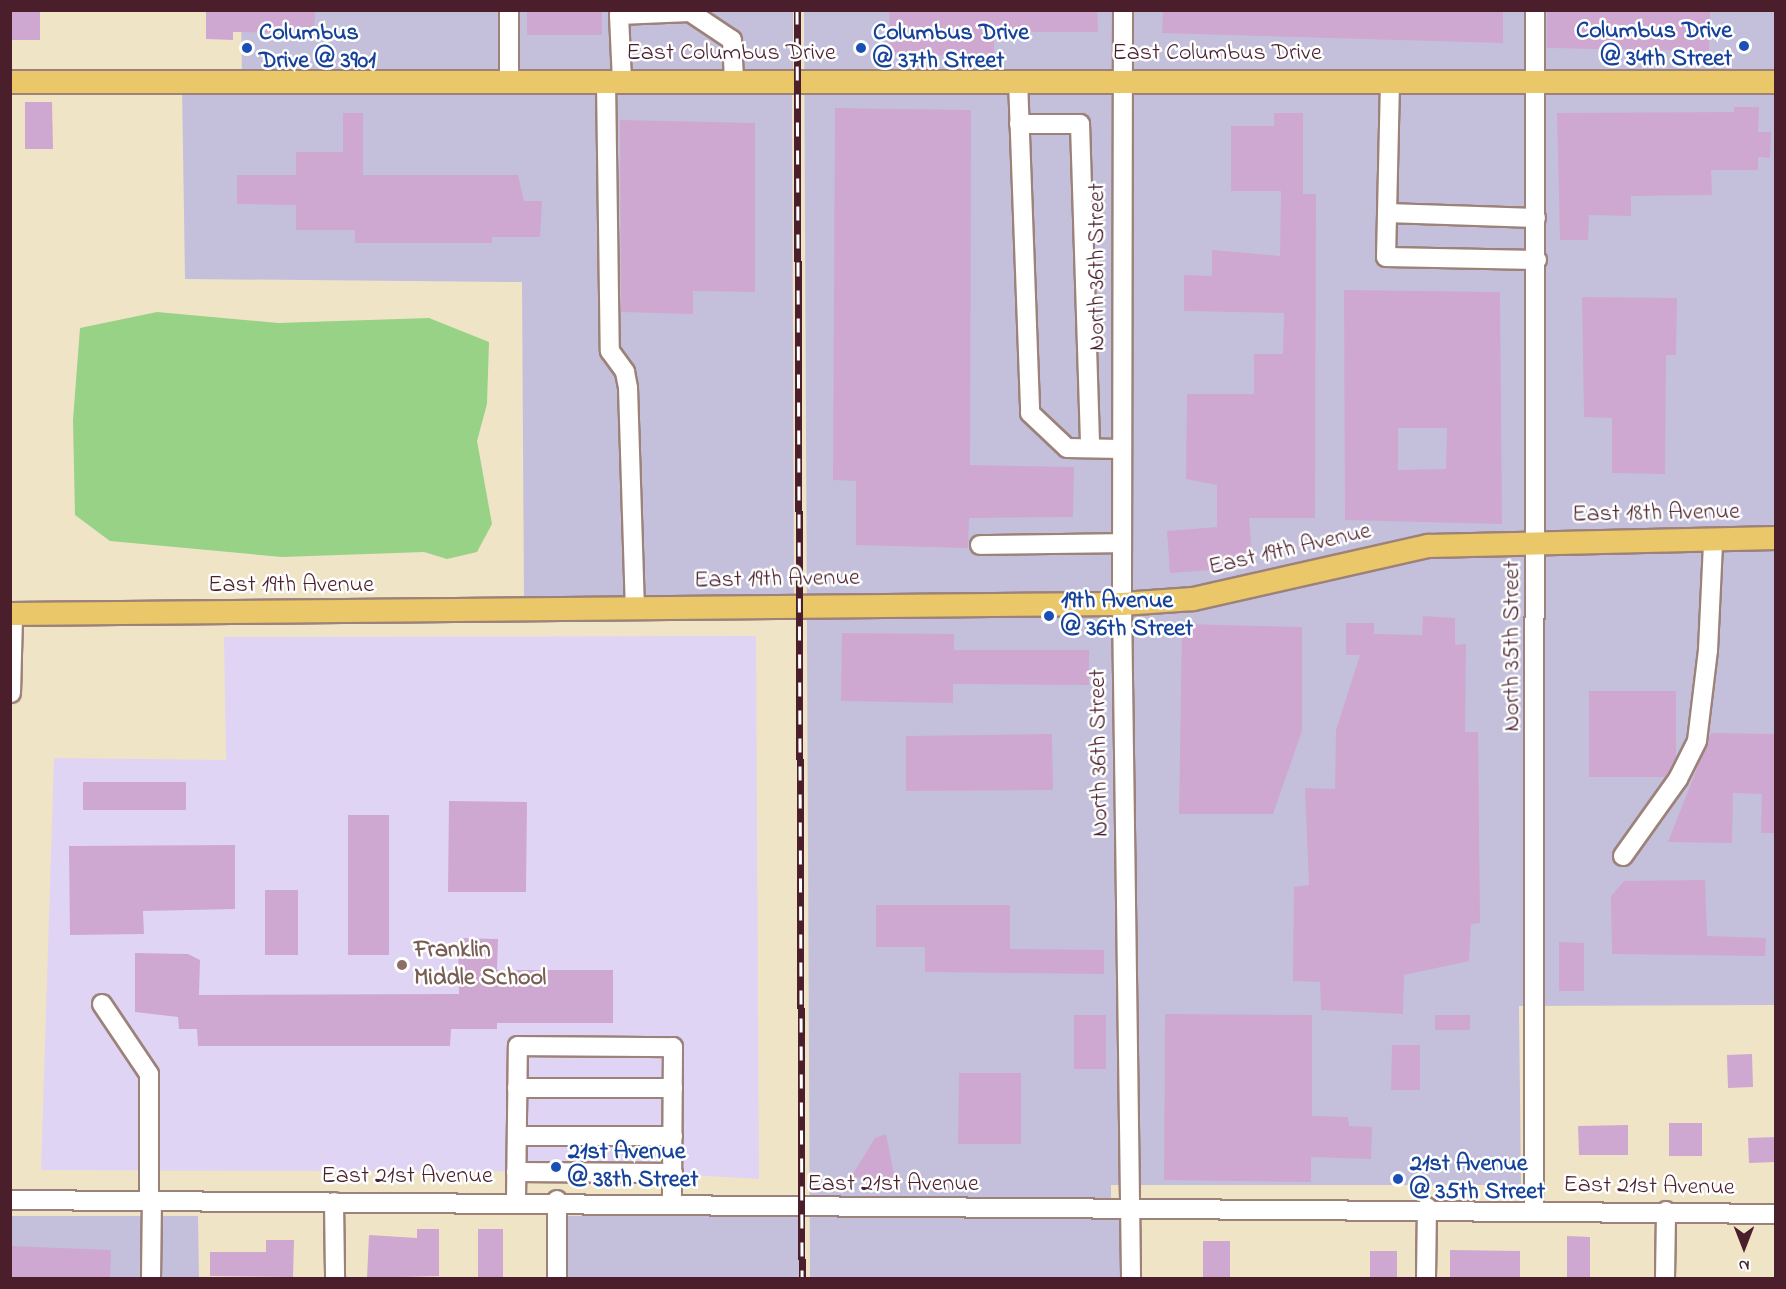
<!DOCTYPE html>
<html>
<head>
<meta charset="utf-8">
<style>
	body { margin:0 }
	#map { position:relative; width:1786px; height:1289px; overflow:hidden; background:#f0e4c7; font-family:"Indie Flower",sans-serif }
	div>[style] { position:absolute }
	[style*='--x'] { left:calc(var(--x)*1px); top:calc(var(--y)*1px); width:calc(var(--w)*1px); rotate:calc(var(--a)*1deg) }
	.built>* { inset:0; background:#e0d4f4 }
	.industrial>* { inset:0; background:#c4c0db }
	.green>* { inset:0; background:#97d286 }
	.building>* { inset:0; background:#cea8d0 }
	.roads { filter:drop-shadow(2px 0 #9d8279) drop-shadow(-2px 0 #9d8279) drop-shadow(0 2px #9d8279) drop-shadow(0 -2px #9d8279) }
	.minor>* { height:18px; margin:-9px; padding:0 9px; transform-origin:9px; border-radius:9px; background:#fff }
	.major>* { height:22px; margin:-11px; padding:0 11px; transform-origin:11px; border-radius:11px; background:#eac769 }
	.rail>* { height:7px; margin-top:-3.5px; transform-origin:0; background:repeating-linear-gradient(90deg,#fff 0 14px,#4a1f2b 0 28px); box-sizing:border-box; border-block:2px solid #4a1f2b }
	.dots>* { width:16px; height:16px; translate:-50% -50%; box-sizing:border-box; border:3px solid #fff; border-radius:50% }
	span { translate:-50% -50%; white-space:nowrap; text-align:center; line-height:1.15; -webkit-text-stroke:5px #fff; paint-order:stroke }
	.transit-label { font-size:24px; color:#164399; font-weight:700 }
	.right { translate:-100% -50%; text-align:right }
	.left { translate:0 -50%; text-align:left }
	.street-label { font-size:24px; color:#4a1f2b }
	.education-label { font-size:24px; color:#785e54; font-weight:700 }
	.frame { position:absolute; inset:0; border:12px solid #4a1f2b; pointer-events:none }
	.north { position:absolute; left:1714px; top:1217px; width:60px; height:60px; -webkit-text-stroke:4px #fff; paint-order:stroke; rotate:180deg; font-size:16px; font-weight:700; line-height:24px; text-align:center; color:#4a1f2b }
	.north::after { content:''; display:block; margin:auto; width:21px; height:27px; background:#4a1f2b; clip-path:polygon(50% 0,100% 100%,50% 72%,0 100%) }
</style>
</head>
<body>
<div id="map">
	<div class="built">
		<i style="clip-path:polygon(756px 636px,759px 1179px,636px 1172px,41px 1170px,54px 758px,226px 760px,224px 637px)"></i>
	</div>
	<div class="industrial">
		<i style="clip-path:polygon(241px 11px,793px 11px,793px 78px,242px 80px)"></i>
		<i style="clip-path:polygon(804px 11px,1775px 11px,1775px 1005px,1519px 1006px,1521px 1185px,1111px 1185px,1111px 1216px,1124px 1217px,1126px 1278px,810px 1278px)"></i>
		<i style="clip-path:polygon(792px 86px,794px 606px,524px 608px,522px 282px,185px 279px,182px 87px)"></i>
		<i style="clip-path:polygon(799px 1214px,799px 1278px,560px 1278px,560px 1216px)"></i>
		<i style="clip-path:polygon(10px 1216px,198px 1216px,199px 1278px,11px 1278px)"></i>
	</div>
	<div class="green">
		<i style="clip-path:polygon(157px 312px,278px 323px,429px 318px,489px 342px,487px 404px,477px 441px,492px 524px,477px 552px,447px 559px,424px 552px,282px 557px,110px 541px,75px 515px,73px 420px,80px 328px)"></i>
	</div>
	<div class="building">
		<i style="clip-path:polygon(10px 10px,40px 10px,40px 40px,10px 40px)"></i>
		<i style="clip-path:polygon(206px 10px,315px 10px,314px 33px,233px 32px,233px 40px,206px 39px)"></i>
		<i style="clip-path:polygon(527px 10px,602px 10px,602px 35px,527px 35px)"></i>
		<i style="clip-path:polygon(889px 10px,1097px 10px,1098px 32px,994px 32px,994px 56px,891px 55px)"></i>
		<i style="clip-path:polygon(1163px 10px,1503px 10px,1503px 43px,1162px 33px)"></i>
		<i style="clip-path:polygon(1547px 10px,1710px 10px,1709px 51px,1547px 48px)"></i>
		<i style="clip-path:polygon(25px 102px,52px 102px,53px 149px,25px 149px)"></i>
		<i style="clip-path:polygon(1734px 107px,1759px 107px,1758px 132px,1771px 132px,1770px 158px,1758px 157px,1758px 170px,1711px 170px,1712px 195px,1631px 196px,1631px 216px,1589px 215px,1588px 240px,1560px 240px,1557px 113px,1734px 112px)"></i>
		<i style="clip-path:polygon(835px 108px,971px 110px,970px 465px,1074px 467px,1073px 517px,969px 518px,968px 548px,856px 545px,856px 481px,833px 480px)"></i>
		<i style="clip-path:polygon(343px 113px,363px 113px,363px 175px,518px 175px,524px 201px,542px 201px,540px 237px,492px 237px,492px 243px,355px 243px,355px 230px,296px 230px,296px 205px,237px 204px,237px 175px,296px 175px,296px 152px,343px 152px)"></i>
		<i style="clip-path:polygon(1274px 113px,1303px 113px,1303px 194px,1316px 194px,1315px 518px,1249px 518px,1253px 567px,1170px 573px,1167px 531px,1217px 527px,1217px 485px,1186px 479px,1187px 394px,1254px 394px,1254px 354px,1283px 354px,1284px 313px,1184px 311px,1184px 275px,1212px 276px,1212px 250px,1280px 256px,1281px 191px,1231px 191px,1231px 126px,1274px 126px)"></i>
		<i style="clip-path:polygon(620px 120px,755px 123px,755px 292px,693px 291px,693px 314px,621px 312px)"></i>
		<i style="clip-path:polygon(evenodd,1344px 290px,1500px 292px,1502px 524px,1345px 520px,1344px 290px,1398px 428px,1447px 428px,1446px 469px,1398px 470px,1398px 428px)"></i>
		<i style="clip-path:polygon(1582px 297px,1677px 298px,1676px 355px,1666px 355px,1665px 474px,1612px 473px,1612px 418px,1584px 417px)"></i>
		<i style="clip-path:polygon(1423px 616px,1455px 618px,1455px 645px,1466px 644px,1465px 732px,1478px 732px,1480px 923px,1471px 924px,1469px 961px,1404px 975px,1403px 1014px,1321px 1010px,1320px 982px,1293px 981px,1294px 887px,1309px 885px,1305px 788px,1335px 789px,1336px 730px,1360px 655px,1346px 655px,1346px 623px,1374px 623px,1374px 634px,1422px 635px)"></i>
		<i style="clip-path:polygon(1182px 624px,1302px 627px,1302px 731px,1273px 814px,1179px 814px)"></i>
		<i style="clip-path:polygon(842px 633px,954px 634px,954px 650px,1089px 650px,1089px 685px,953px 684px,953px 703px,841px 701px)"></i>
		<i style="clip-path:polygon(1589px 691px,1676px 691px,1676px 758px,1666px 777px,1589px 777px)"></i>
		<i style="clip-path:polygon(1711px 733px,1776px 734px,1776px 833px,1761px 833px,1762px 794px,1733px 793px,1732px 843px,1668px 842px)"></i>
		<i style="clip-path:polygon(1052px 734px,1053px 790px,906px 791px,906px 736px)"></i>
		<i style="clip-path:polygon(83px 782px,186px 782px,186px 810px,83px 810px)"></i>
		<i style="clip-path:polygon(449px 801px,527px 802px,526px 892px,448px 892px)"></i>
		<i style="clip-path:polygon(348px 815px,389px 815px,389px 955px,348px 955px)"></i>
		<i style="clip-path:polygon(235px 845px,235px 909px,143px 911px,144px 934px,70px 935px,69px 846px)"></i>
		<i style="clip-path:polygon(1705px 880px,1707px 936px,1766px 938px,1765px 956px,1612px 954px,1611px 896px,1624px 881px)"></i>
		<i style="clip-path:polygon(265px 890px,298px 890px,298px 955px,265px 955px)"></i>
		<i style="clip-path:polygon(876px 905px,1010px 905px,1010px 949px,1104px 950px,1104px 974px,925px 972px,925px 947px,876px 947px)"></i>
		<i style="clip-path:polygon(458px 938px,498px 939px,497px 970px,613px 970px,613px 1023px,497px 1023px,497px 1029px,451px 1029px,450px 1046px,198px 1046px,197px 1029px,179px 1029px,178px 1017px,135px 1012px,135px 953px,188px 954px,200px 960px,199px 995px,459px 994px)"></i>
		<i style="clip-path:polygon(1559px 942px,1584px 943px,1584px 991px,1559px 991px)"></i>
		<i style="clip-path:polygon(1165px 1014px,1312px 1015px,1312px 1116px,1348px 1117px,1349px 1126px,1372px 1127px,1371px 1159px,1311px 1157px,1311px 1182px,1164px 1180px)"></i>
		<i style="clip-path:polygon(1074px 1015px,1106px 1015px,1106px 1069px,1074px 1069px)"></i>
		<i style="clip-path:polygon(1435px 1015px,1470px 1015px,1470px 1030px,1435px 1030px)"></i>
		<i style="clip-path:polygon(1392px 1045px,1420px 1045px,1420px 1090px,1391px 1090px)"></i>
		<i style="clip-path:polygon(1752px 1054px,1753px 1087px,1728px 1088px,1727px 1055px)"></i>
		<i style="clip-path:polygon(959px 1073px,1021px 1073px,1021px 1144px,958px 1144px)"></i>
		<i style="clip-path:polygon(1669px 1123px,1702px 1123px,1702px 1156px,1669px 1156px)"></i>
		<i style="clip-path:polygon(1628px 1125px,1628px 1155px,1579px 1155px,1578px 1126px)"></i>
		<i style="clip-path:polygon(886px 1134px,895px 1179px,851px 1177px,875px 1138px)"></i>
		<i style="clip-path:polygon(1776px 1137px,1776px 1162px,1749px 1163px,1748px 1138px)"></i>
		<i style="clip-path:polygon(417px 1229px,439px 1229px,439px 1276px,367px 1278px,369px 1235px,417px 1238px)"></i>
		<i style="clip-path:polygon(478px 1229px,503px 1229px,503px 1278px,478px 1278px)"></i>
		<i style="clip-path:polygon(1567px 1236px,1590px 1237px,1590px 1278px,1567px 1278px)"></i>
		<i style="clip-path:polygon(266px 1240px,294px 1240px,293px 1277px,210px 1276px,210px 1252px,266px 1252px)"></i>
		<i style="clip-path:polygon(1203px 1241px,1230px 1241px,1230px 1278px,1203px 1278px)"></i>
		<i style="clip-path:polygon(10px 1246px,111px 1250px,110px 1278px,10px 1278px)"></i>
		<i style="clip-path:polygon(1450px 1250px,1520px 1251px,1520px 1278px,1450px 1278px)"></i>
		<i style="clip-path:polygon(1370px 1251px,1397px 1251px,1397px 1278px,1370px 1278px)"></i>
	</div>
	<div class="roads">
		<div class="minor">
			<i style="--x:509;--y:10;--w:71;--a:90"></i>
			<i style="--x:1123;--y:10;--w:594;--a:90.1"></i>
			<i style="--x:1122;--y:604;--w:674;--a:89.23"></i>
			<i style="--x:1018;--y:80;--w:333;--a:87.9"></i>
			<i style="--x:1030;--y:413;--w:51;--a:43.4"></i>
			<i style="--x:1067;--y:448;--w:55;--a:1"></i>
			<i style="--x:606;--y:81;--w:270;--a:89.2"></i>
			<i style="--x:610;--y:351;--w:26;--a:54"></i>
			<i style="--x:625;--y:372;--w:16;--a:79"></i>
			<i style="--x:628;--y:388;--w:222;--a:88.2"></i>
			<i style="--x:622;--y:81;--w:66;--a:-92.6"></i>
			<i style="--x:619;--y:15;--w:71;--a:-2.4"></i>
			<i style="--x:690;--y:12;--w:50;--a:33.7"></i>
			<i style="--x:732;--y:40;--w:40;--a:87.1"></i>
			<i style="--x:1390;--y:82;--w:175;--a:91.3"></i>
			<i style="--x:1386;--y:257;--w:151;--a:1.1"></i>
			<i style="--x:1019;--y:124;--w:61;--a:0"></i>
			<i style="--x:1080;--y:124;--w:324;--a:88.2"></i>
			<i style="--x:1387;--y:213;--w:149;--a:1.9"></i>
			<i style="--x:980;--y:545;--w:142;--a:-0.8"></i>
			<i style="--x:11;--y:693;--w:79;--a:-88.5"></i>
			<i style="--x:1623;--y:856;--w:95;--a:-54.5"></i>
			<i style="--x:1678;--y:779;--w:42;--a:-63.4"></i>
			<i style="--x:1697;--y:741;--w:92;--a:-83.1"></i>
			<i style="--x:1708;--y:650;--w:108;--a:-87.3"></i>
			<i style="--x:102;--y:1004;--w:84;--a:56.1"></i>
			<i style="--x:149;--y:1074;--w:125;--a:90"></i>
			<i style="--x:517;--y:1088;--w:156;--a:0"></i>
			<i style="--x:517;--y:1136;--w:156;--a:0"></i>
			<i style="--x:516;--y:1172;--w:157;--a:0.4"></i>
			<i style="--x:10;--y:1200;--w:1766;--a:0.45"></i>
			<i style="--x:516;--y:1200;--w:154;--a:-89.3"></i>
			<i style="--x:518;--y:1046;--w:155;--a:0.4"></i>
			<i style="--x:673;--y:1047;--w:157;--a:90.4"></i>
			<i style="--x:557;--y:1200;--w:78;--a:90"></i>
			<i style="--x:334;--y:1202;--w:76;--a:89.2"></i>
			<i style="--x:1534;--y:1209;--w:1199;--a:-89.95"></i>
			<i style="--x:151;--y:1278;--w:79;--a:-89.3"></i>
			<i style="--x:1426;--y:1278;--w:71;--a:-89.2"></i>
			<i style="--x:1665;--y:1278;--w:67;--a:-89.1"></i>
		</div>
		<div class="major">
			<i style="--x:10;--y:82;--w:1766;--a:0"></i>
			<i style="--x:10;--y:614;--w:1112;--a:-0.52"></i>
			<i style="--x:1122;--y:604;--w:71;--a:-4"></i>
			<i style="--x:1193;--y:599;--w:241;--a:-12.7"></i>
			<i style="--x:1428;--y:546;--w:348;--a:-1.3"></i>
		</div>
	</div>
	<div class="rail">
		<i style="--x:797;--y:10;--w:1268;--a:89.77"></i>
	</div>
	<div class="dots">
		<i style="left:1744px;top:46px;background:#1a4fb4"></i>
		<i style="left:247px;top:48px;background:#1a4fb4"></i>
		<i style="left:861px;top:48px;background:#1a4fb4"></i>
		<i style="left:1049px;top:616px;background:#1a4fb4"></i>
		<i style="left:402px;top:965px;background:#8d6e63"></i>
		<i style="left:556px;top:1167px;background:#1a4fb4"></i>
		<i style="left:1398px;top:1179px;background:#1a4fb4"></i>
	</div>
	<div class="transit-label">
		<span class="right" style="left:1732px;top:46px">Columbus Drive<br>@ 34th Street</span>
		<span class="left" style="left:259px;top:48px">Columbus<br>Drive @ 3901</span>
		<span class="left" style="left:873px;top:48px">Columbus Drive<br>@ 37th Street</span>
		<span class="left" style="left:1061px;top:616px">19th Avenue<br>@ 36th Street</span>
		<span class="left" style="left:568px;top:1167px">21st Avenue<br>@ 38th Street</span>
		<span class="left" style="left:1410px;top:1179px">21st Avenue<br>@ 35th Street</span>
	</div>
	<div class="street-label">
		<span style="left:731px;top:54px">East Columbus Drive</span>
		<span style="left:1217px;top:54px">East Columbus Drive</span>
		<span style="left:1098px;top:267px;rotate:-90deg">North 36th Street</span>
		<span style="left:1656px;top:514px;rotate:-1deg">East 18th Avenue</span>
		<span style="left:1290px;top:550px;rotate:-13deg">East 19th Avenue</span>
		<span style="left:777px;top:580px;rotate:-1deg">East 19th Avenue</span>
		<span style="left:291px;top:586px">East 19th Avenue</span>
		<span style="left:1513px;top:646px;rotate:-90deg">North 35th Street</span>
		<span style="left:1100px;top:753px;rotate:-91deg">North 36th Street</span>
		<span style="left:407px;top:1177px">East 21st Avenue</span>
		<span style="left:893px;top:1185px">East 21st Avenue</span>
		<span style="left:1649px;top:1187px;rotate:1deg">East 21st Avenue</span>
	</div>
	<div class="education-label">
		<span class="left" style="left:414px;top:965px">Franklin<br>Middle School</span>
	</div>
	<div class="frame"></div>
	<div class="north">N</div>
</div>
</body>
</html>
